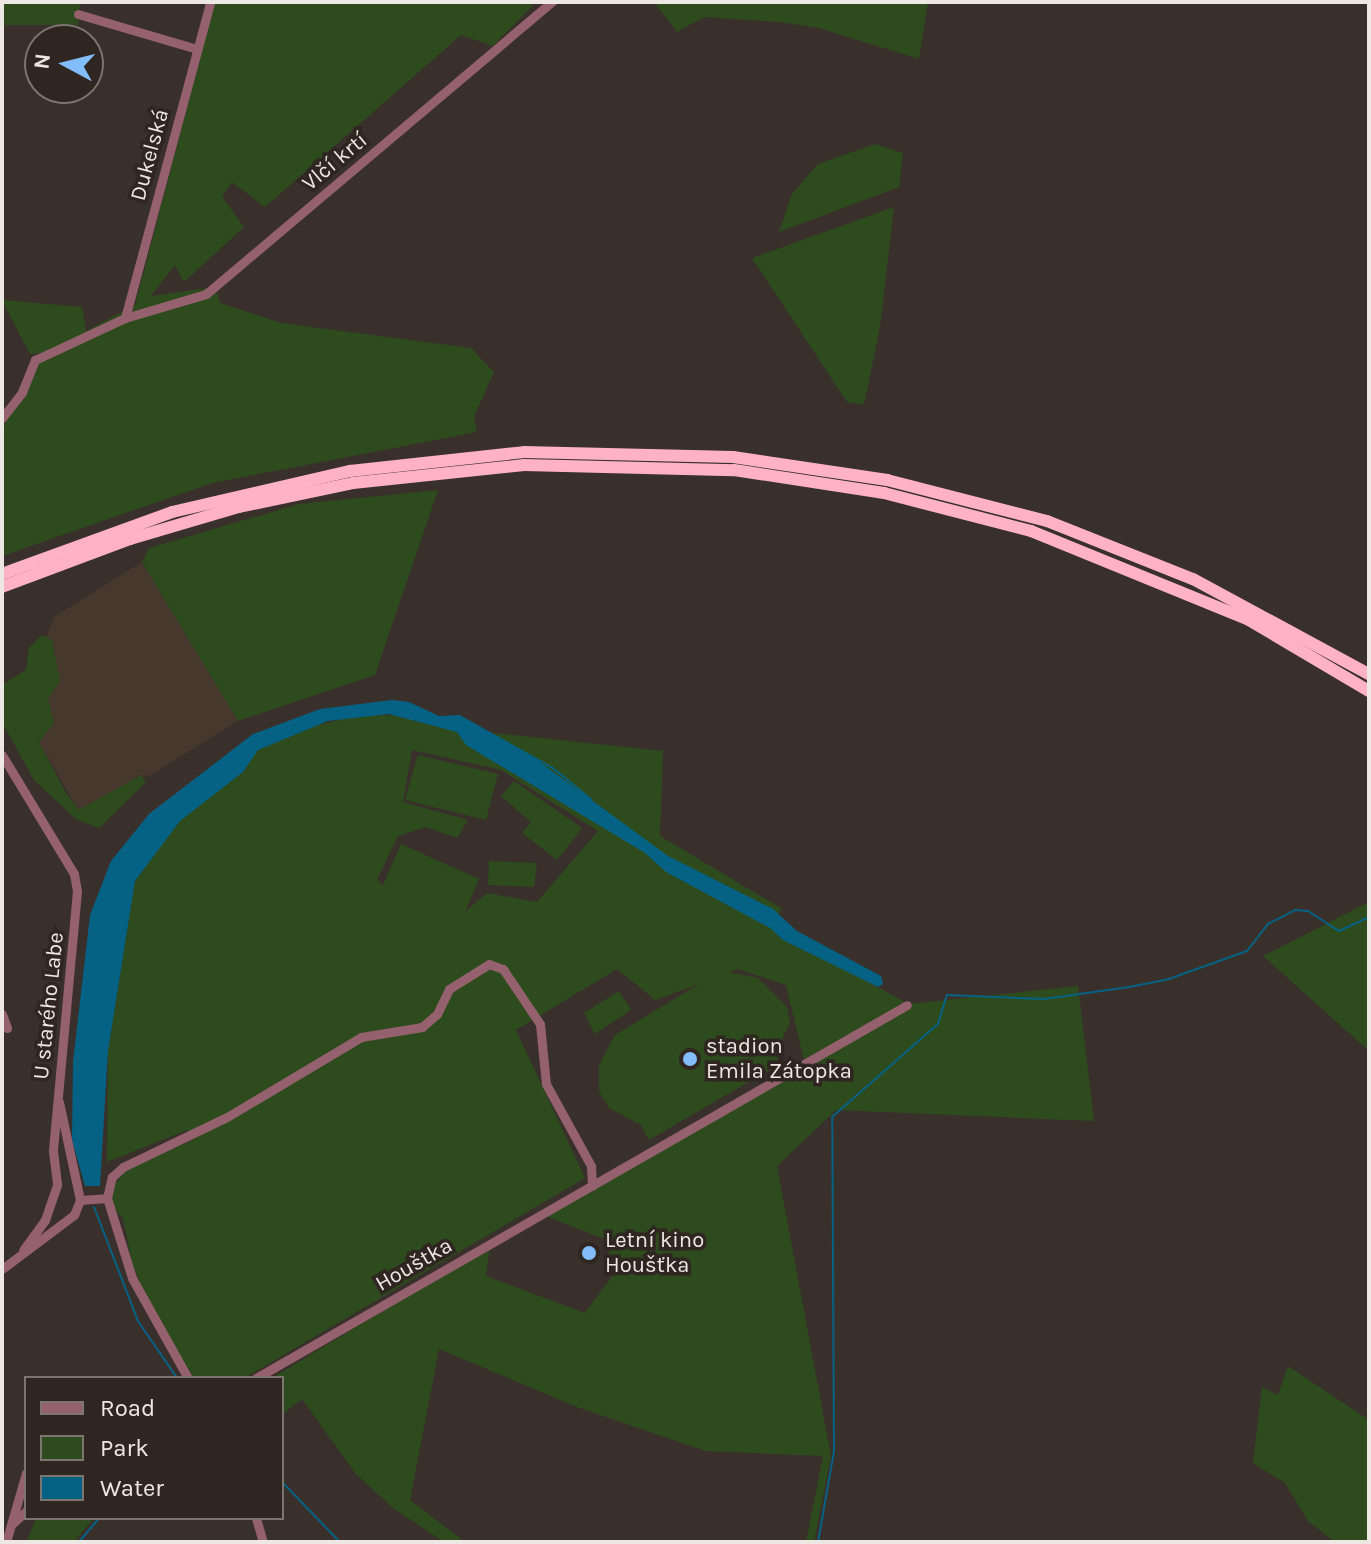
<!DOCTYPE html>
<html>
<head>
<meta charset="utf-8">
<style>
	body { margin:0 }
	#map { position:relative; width:1371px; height:1544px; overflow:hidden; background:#39302b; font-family:Karla,sans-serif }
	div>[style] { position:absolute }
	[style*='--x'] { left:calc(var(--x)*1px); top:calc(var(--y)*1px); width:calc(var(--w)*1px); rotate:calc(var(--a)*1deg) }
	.built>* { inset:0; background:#47382e }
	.green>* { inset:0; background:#2d4b1d }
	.water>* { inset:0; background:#066284 }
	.stream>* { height:2px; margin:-1px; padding:0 1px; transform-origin:1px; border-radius:1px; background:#066284 }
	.minor>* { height:9px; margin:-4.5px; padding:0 4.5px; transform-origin:4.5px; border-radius:4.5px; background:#95616e }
	.highway>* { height:12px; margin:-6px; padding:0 6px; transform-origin:6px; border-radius:6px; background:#ffb2c3 }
	.dots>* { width:22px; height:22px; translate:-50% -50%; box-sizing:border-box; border:4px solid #2f2621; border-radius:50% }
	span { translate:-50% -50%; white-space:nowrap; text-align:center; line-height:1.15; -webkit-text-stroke:7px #2f2621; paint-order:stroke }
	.street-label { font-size:22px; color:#eee8e4 }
	.poi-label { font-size:22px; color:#eee8e4 }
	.left { translate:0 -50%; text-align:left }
	.frame { position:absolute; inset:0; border:4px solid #eee8e4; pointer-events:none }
	.legend { position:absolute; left:24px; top:1376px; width:260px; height:144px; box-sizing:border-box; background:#2f2621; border:2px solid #7b746f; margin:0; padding:10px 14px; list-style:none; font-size:24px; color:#eee8e4 }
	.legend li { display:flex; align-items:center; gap:16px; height:40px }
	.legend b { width:40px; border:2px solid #7b746f }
	.north { position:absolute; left:24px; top:24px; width:80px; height:80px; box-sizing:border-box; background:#2f2621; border:2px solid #7b746f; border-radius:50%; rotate:277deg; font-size:22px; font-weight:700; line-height:32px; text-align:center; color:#eee8e4 }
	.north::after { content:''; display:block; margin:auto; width:28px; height:36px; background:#83bcfa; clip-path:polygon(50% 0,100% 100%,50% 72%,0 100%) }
</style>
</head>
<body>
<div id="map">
	<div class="built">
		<i style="clip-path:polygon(142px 562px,238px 721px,149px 776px,141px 775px,79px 811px,39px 742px,54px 723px,48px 699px,60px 681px,47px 635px,54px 617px)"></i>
	</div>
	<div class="green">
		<i style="clip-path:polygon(4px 2px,80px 2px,78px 25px,4px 25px)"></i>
		<i style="clip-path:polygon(215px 2px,536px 2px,493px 46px,461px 35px,265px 207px,232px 182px,222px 197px,244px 227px,184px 282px,175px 265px,151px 296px,215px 287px,220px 303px,281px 323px,471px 348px,494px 372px,474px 417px,477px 432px,212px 483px,2px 556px,2px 429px,37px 362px,52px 352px,30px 354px,2px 300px,82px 307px,86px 331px,135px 305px)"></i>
		<i style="clip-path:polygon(654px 2px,928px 2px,919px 59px,819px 28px,780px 22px,704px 17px,677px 32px)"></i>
		<i style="clip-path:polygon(875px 144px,903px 153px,899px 187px,779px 232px,792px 194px,818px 164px)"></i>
		<i style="clip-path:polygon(894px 207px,880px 327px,864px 405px,847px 402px,752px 258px)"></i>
		<i style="clip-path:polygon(438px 490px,375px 675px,238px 721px,142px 562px,149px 548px,299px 504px)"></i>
		<i style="clip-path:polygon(42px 635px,52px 640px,60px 681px,48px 699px,54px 723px,39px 742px,66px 793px,79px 810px,141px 775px,146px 782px,99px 828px,76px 819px,34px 780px,2px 722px,2px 685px,26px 670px,29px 648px)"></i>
		<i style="clip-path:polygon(evenodd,394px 715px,438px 727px,663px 751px,660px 836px,781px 908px,774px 932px,909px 1004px,1078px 986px,1094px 1121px,836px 1110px,777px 1166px,831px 1456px,814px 1542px,806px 1542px,823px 1456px,706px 1451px,577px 1407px,439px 1349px,410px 1500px,465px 1542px,444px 1542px,393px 1508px,355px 1473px,302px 1399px,283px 1414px,282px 1378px,272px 1378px,490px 1246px,486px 1276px,585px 1313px,616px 1271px,605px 1239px,545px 1216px,804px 1060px,786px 985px,737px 969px,729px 972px,758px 978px,787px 1007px,790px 1023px,775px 1053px,781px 1063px,649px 1140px,641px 1125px,609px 1108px,599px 1091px,599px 1065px,615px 1035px,699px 984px,655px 1000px,617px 969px,516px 1030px,585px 1178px,244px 1378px,194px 1378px,148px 1304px,132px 1262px,123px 1218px,102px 1199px,130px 1166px,191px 1141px,187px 1130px,107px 1162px,108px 1051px,135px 881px,180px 820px,243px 772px,257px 751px,299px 730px,355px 716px,394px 715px,412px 750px,501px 770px,598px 831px,537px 902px,487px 893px,465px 912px,479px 879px,401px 844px,383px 885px,377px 880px,398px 836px,426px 827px,457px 838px,468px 820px,403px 802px,412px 750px)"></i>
		<i style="clip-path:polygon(418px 755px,498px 774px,486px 820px,405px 800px)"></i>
		<i style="clip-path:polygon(514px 781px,582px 828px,557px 860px,522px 833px,531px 822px,501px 796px)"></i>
		<i style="clip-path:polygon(489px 861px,537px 863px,534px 887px,488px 885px)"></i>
		<i style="clip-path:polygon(1369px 902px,1369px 1051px,1263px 956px)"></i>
		<i style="clip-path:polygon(619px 991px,631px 1010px,595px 1034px,584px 1013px)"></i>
		<i style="clip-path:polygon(1288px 1366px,1369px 1420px,1369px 1542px,1335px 1542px,1308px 1521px,1285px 1483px,1253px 1463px,1262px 1387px,1278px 1395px)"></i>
		<i style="clip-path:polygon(36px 1518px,94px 1518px,74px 1542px,27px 1542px)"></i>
	</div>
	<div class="water">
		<i style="clip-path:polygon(392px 700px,409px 702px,439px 716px,460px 715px,537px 760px,668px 856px,773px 909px,797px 931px,881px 976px,883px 984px,878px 987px,783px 940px,770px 928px,666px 872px,645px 853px,466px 745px,457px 732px,389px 714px,328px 721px,258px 750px,243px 772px,180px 821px,135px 881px,108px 1051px,100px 1186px,85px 1186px,72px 1140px,73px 1062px,90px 915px,111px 861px,149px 814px,253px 734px,320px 709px)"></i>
	</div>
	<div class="stream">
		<i style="--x:463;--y:718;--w:103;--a:29.1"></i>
		<i style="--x:553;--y:768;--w:50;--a:39.4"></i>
		<i style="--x:94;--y:1207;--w:122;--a:68.9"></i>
		<i style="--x:138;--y:1321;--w:69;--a:55.6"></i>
		<i style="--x:282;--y:1482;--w:83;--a:46"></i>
		<i style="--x:79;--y:1542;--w:31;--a:-50"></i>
		<i style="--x:818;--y:1542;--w:92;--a:-80"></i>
		<i style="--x:834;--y:1451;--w:334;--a:-90.3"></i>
		<i style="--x:832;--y:1117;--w:141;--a:-41.3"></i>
		<i style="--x:938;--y:1024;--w:30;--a:-73"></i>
		<i style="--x:947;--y:995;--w:97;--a:2.4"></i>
		<i style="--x:1044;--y:999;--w:86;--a:-8"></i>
		<i style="--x:1129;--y:987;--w:38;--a:-11"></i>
		<i style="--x:1166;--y:980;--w:86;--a:-19.7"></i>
		<i style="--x:1247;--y:951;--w:34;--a:-52"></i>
		<i style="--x:1268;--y:924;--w:30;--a:-27"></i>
		<i style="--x:1295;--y:910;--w:13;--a:4"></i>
		<i style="--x:1308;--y:911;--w:37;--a:33"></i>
		<i style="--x:1339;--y:931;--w:33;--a:-25"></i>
	</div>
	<div class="minor">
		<i style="--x:78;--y:14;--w:124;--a:16.4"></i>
		<i style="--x:125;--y:318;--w:327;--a:-74.9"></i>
		<i style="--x:2;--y:418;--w:33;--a:-52"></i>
		<i style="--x:22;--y:392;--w:35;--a:-68"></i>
		<i style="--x:35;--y:360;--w:99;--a:-25"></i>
		<i style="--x:125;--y:318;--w:84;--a:-16.5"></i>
		<i style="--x:206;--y:294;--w:453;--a:-40.2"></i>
		<i style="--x:2;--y:755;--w:139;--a:58.8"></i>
		<i style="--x:74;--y:874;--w:17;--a:80"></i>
		<i style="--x:77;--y:891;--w:261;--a:95.3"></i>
		<i style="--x:53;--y:1151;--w:34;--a:83"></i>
		<i style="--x:57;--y:1185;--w:37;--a:109"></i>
		<i style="--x:45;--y:1220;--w:37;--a:126"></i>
		<i style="--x:2;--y:1014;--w:15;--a:70"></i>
		<i style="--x:59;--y:1102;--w:100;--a:77.9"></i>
		<i style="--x:107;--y:1198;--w:22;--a:-77"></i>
		<i style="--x:112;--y:1177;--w:15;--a:-42"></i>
		<i style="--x:123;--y:1167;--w:115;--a:-25.7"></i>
		<i style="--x:227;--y:1117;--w:156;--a:-30.8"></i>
		<i style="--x:361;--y:1037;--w:62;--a:-9.3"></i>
		<i style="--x:422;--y:1027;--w:20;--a:-41"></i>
		<i style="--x:437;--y:1014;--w:28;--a:-64"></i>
		<i style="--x:449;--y:989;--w:47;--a:-32"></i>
		<i style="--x:489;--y:964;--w:15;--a:20"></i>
		<i style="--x:503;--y:969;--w:66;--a:56.1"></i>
		<i style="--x:540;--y:1024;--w:60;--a:84.3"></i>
		<i style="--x:546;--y:1084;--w:94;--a:61.2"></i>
		<i style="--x:591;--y:1166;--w:20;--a:87"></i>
		<i style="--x:107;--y:1198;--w:84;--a:72.6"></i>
		<i style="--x:132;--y:1278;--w:115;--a:60.8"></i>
		<i style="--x:80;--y:1200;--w:27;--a:-4"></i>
		<i style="--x:2;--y:1269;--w:90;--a:-36.9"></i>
		<i style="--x:74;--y:1215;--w:16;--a:-68"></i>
		<i style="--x:256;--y:1378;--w:750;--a:-29.81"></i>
		<i style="--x:256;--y:1518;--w:25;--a:74"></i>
		<i style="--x:11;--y:1525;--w:21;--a:-43"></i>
		<i style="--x:6;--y:1542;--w:72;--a:-73.8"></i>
	</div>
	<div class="highway">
		<i style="--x:2;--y:574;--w:181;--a:-20"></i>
		<i style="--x:172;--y:512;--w:183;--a:-13"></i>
		<i style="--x:350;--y:471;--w:175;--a:-6.2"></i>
		<i style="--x:524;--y:452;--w:209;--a:1.4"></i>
		<i style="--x:733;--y:457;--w:156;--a:8.5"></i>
		<i style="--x:887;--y:480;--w:165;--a:14.4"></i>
		<i style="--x:1047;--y:521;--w:157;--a:21.7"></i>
		<i style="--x:1193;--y:579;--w:200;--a:28.4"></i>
		<i style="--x:2;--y:587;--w:137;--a:-20.6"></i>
		<i style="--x:130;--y:539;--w:114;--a:-16.4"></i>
		<i style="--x:239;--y:507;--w:116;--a:-11.9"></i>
		<i style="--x:353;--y:483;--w:172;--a:-6"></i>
		<i style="--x:524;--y:465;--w:210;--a:1.4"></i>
		<i style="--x:734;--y:470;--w:152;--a:8.7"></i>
		<i style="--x:884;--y:493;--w:152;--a:14.5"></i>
		<i style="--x:1031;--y:531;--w:235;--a:22.2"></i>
		<i style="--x:1249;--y:620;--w:139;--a:30.6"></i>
	</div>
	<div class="dots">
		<i style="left:690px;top:1059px;background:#83bcfa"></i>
		<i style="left:589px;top:1253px;background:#83bcfa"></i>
	</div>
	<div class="street-label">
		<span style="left:150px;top:155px;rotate:-75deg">Dukelská</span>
		<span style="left:335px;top:162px;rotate:-40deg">Vlčí krtí</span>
		<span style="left:49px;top:1006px;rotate:-84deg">U starého Labe</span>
		<span style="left:414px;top:1265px;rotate:-30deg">Houštka</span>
	</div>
	<div class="poi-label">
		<span class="left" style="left:706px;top:1059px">stadion<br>Emila Zátopka</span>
		<span class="left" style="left:605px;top:1253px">Letní kino<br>Houšťka</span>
	</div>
	<div class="frame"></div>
	<ul class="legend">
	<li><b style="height:10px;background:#95616e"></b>Road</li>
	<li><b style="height:22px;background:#2d4b1d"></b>Park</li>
	<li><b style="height:22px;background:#066284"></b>Water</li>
	</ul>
	<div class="north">N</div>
</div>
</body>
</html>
